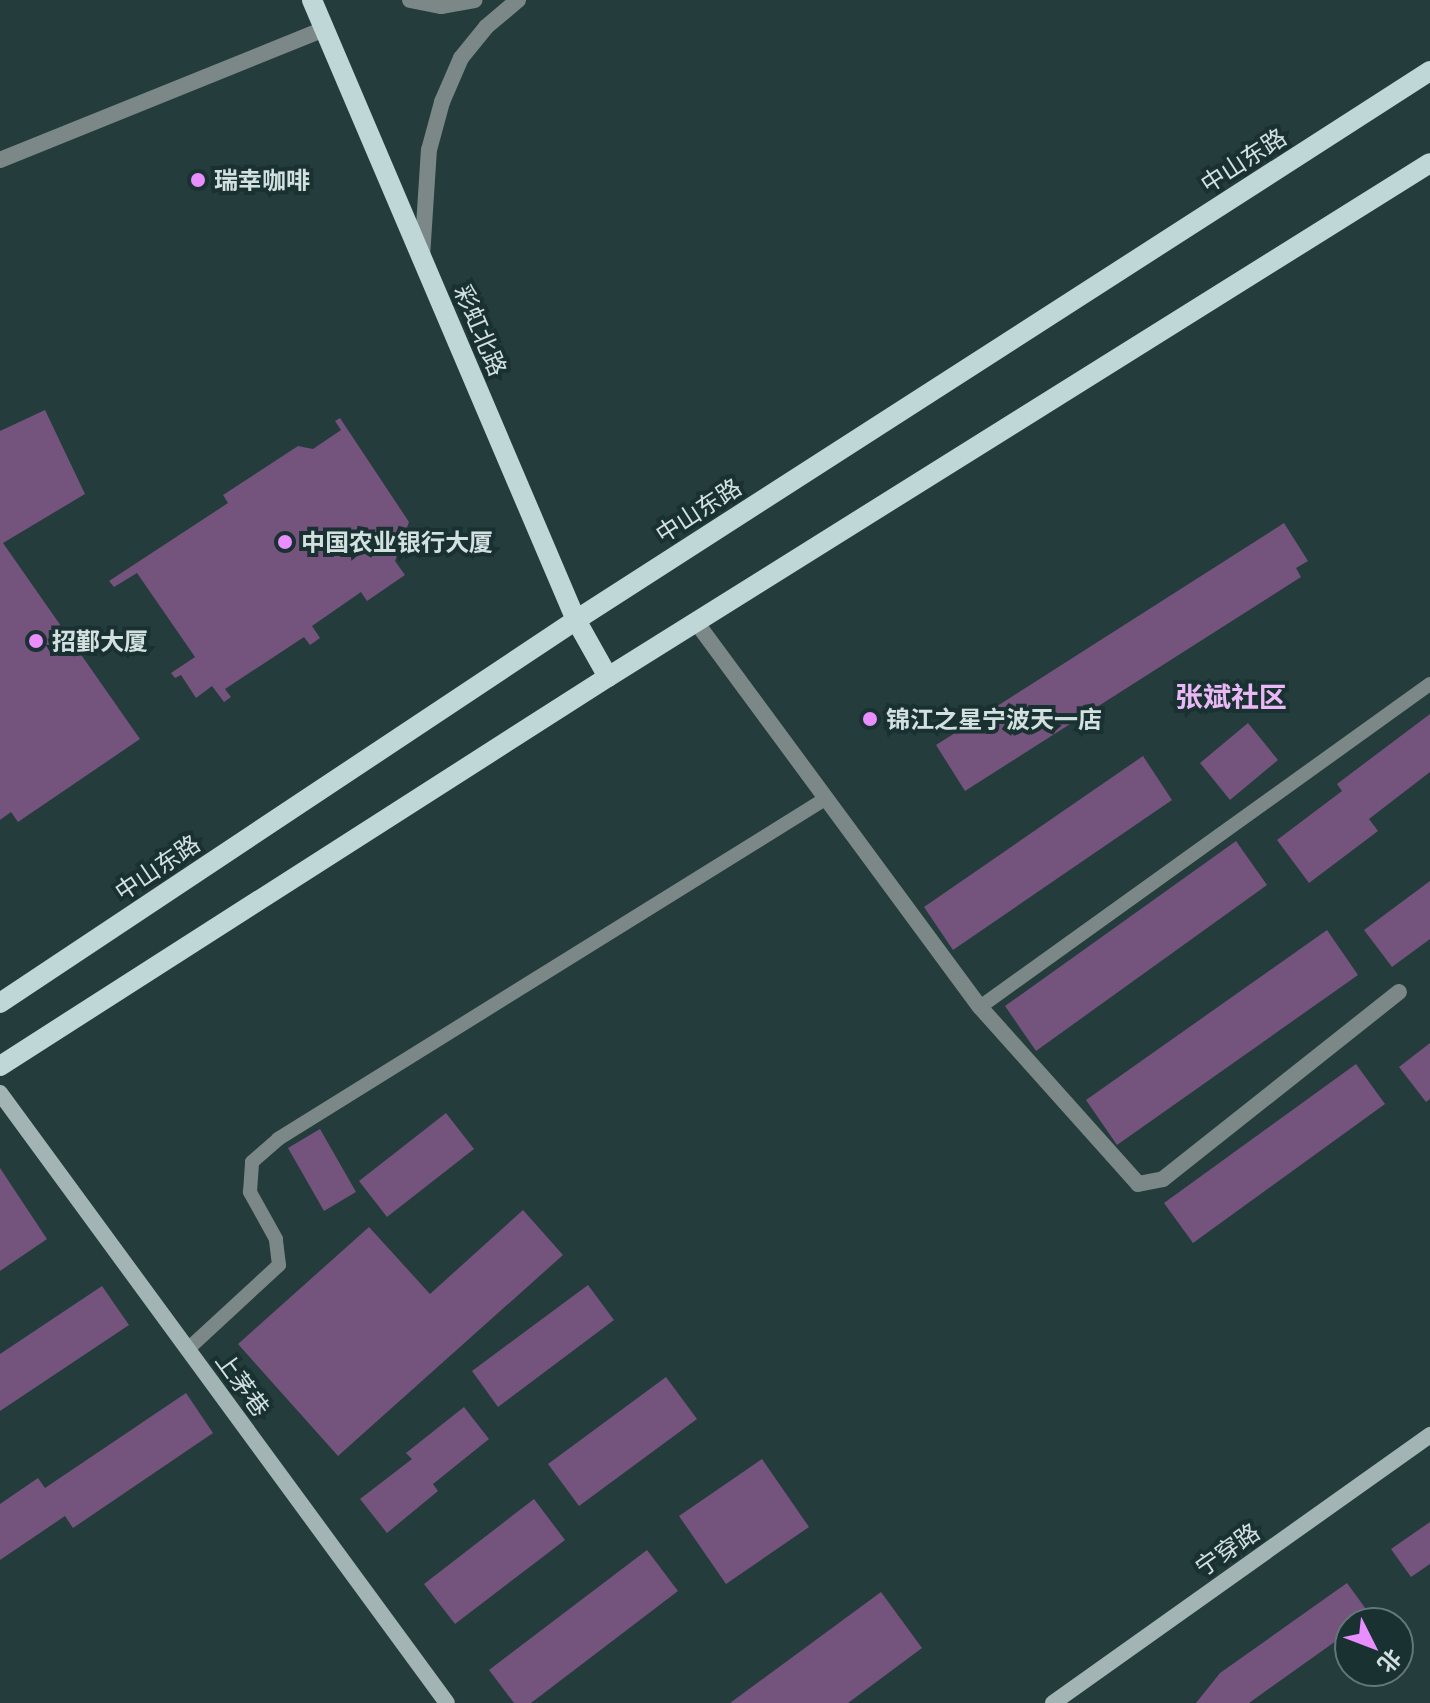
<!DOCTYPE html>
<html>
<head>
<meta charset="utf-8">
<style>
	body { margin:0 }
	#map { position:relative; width:1430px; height:1703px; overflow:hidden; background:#243c3c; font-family:Barlow,"Noto Sans SC",sans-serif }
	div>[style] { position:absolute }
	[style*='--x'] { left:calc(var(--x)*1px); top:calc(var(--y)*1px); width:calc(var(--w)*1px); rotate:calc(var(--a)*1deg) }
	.building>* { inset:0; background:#74537c }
	.lane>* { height:14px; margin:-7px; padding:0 7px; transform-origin:7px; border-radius:7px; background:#7c8787 }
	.street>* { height:16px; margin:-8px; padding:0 8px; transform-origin:8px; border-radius:8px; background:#7c8787 }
	.secondary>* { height:16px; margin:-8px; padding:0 8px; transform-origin:8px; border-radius:8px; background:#a2b4b4 }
	.primary>* { height:20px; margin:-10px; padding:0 10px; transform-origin:10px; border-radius:10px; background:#bfd7d7 }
	.dots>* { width:22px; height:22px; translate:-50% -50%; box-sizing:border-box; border:4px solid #1a3132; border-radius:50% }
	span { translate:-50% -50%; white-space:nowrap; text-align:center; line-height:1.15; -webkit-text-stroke:8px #1a3132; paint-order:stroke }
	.street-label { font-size:24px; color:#d2e0e0 }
	.poi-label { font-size:24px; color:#d2e0e0; font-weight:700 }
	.left { translate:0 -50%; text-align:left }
	.quarter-label { font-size:28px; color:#eab8f6; font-weight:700 }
	.north { position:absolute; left:1334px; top:1607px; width:80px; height:80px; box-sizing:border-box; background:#1a3132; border:2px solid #647778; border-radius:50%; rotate:132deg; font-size:22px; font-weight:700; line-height:32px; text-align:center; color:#d2e0e0 }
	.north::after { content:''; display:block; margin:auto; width:28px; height:36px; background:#e98efe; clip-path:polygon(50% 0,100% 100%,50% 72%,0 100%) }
</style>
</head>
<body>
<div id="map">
	<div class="building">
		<i style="clip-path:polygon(45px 410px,85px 494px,3px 543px,140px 739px,18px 822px,11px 812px,0 820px,0 431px)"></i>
		<i style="clip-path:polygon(340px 418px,409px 522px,395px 561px,405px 575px,367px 601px,361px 592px,312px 626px,320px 638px,310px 645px,304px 637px,225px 689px,231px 697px,224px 702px,212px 686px,196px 698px,181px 675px,175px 678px,171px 673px,195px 657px,137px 573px,114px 587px,109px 581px,228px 503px,223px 495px,298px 446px,313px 449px,341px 430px,335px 421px)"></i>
		<i style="clip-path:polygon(1284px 523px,1308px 561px,1296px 568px,1301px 577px,965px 791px,936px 745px)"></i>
		<i style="clip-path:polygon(1430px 714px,1430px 772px,1369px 819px,1378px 831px,1309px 883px,1277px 840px,1342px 791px,1337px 784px)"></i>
		<i style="clip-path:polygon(1248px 723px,1278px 760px,1230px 800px,1200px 763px)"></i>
		<i style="clip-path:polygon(1143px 756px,1172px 800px,953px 950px,924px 907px)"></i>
		<i style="clip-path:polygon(1236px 841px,1267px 885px,1036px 1051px,1005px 1006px)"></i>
		<i style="clip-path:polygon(1430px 881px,1430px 939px,1392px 967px,1364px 930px)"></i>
		<i style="clip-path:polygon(1327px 930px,1358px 975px,1117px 1145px,1086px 1100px)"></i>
		<i style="clip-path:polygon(1430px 1043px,1430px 1099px,1426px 1102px,1399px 1067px)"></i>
		<i style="clip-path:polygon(1356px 1064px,1385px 1104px,1193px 1243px,1164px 1203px)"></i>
		<i style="clip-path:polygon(446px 1113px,474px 1149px,387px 1217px,359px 1181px)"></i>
		<i style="clip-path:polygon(320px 1129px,356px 1192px,324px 1211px,288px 1148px)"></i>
		<i style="clip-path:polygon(0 1168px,47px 1239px,0 1271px)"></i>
		<i style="clip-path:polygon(523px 1210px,563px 1255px,338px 1456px,238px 1344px,369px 1227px,430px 1294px)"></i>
		<i style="clip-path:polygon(588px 1285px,614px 1320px,498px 1407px,472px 1371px)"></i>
		<i style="clip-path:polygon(102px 1286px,129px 1325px,0 1411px,0 1354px)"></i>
		<i style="clip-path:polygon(666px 1377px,697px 1419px,579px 1506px,548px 1464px)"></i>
		<i style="clip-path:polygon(186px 1393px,213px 1433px,73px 1528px,65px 1516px,0 1560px,0 1504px,38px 1478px,45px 1488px)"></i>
		<i style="clip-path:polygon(464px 1407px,489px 1439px,433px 1484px,438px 1491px,387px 1533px,360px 1499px,412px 1459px,406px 1453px)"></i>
		<i style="clip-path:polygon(762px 1459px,809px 1527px,726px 1584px,679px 1516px)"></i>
		<i style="clip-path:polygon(534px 1499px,565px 1540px,455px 1624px,424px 1584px)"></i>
		<i style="clip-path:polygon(1430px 1522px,1430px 1564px,1411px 1577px,1391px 1549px)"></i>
		<i style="clip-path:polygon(647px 1550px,678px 1591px,531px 1703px,514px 1703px,489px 1670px)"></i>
		<i style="clip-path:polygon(1347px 1583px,1371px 1616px,1350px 1623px,1350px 1631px,1249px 1703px,1196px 1703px,1220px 1673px)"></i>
		<i style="clip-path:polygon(881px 1592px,922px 1648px,848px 1703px,730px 1703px)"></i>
	</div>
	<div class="lane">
		<i style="--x:980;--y:1007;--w:554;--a:-35.67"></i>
		<i style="--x:188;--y:1349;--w:124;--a:-42.7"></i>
		<i style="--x:279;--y:1265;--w:26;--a:-97"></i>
		<i style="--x:276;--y:1239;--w:54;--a:-119"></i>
		<i style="--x:250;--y:1192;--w:30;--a:-86"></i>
		<i style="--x:252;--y:1162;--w:35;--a:-41"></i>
		<i style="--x:278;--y:1139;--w:644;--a:-31.86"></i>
	</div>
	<div class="street">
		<i style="--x:410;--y:0;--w:32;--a:11"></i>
		<i style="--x:441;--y:6;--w:34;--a:-10"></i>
		<i style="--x:0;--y:160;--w:349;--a:-22"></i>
		<i style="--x:422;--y:257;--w:107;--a:-86.3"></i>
		<i style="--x:429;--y:150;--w:50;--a:-74.8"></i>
		<i style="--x:442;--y:102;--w:48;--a:-66.6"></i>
		<i style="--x:461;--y:58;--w:40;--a:-51"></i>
		<i style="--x:486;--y:27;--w:42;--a:-40.2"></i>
		<i style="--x:696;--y:622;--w:478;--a:53.6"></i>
		<i style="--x:980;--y:1007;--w:237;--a:48.2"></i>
		<i style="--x:1138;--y:1184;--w:25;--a:-11"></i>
		<i style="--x:1163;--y:1179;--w:301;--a:-38.4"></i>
	</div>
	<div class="secondary">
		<i style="--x:0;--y:1093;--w:756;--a:53.77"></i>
		<i style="--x:1053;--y:1703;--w:463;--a:-35.4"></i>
	</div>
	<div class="primary">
		<i style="--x:312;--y:0;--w:674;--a:66.94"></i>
		<i style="--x:576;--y:620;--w:65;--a:60.7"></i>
		<i style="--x:0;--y:1003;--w:692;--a:-33.62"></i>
		<i style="--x:576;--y:620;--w:1015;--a:-32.74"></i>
		<i style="--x:0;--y:1066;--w:722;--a:-32.61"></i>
		<i style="--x:608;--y:677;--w:969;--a:-32.02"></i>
	</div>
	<div class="dots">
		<i style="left:198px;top:180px;background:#e98efe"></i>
		<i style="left:285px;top:542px;background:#e98efe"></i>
		<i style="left:36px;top:641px;background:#e98efe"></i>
		<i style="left:870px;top:719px;background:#e98efe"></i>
	</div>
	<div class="street-label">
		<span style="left:1243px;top:160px;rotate:-33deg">中山东路</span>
		<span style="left:481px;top:330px;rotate:67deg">彩虹北路</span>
		<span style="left:698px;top:510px;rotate:-33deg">中山东路</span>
		<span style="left:157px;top:867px;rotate:-34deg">中山东路</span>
		<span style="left:243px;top:1384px;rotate:54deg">上茅巷</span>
		<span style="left:1227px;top:1549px;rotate:-35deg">宁穿路</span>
	</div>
	<div class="poi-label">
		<span class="left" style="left:214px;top:180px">瑞幸咖啡</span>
		<span class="left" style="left:301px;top:542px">中国农业银行大厦</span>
		<span class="left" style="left:52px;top:641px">招鄞大厦</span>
		<span class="left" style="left:886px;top:719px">锦江之星宁波天一店</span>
	</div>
	<div class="quarter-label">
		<span style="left:1231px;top:696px">张斌社区</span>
	</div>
	<div class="north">北</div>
</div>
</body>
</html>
